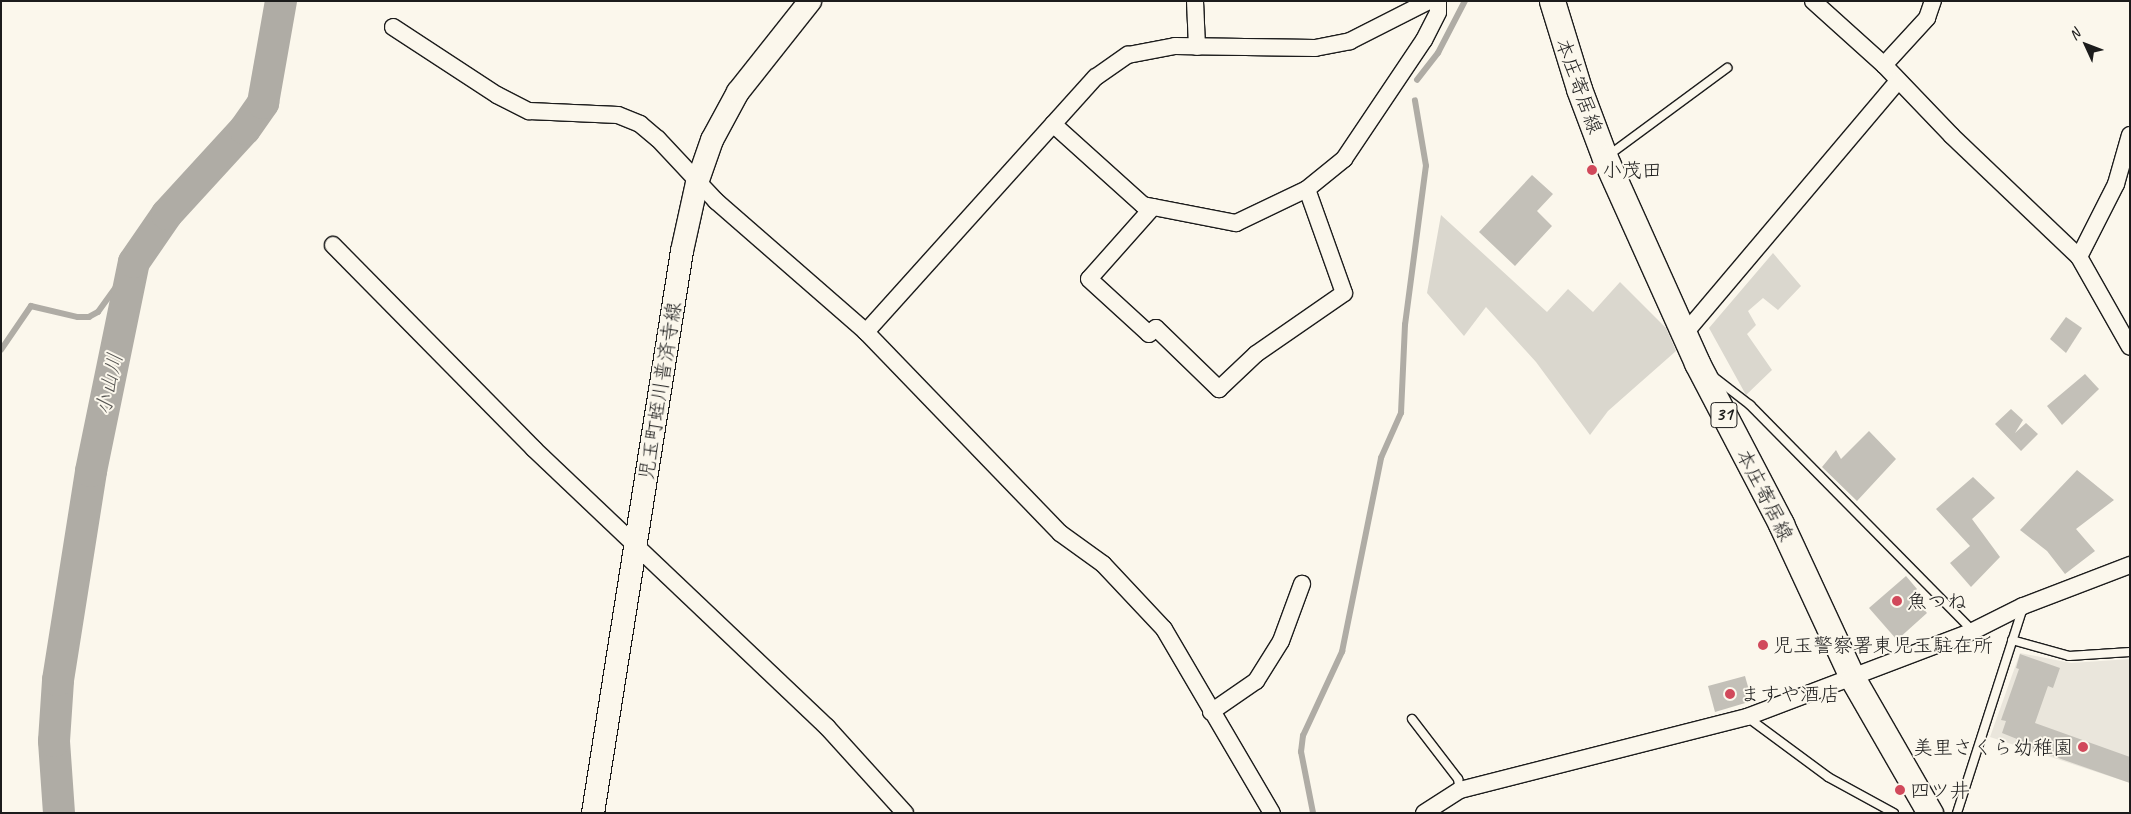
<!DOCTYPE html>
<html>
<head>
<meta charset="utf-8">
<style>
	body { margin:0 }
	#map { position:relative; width:2131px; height:814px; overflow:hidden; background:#fbf7ec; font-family:Caveat,"Klee One",sans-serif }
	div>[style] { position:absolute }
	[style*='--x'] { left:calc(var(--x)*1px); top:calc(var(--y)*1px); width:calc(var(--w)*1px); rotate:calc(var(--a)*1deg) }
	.built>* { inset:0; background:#eae6dc }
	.green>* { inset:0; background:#dad7ce }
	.stream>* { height:5.5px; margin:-2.75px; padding:0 2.75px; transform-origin:2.75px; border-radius:2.75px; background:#afaca5 }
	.river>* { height:32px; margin:-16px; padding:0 16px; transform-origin:16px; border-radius:16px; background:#afaca5 }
	.building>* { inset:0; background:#c3c0b8 }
	.roads { filter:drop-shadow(1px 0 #1c1c1c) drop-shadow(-1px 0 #1c1c1c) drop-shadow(0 1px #1c1c1c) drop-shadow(0 -1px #1c1c1c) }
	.service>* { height:8px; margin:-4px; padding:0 4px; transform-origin:4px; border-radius:4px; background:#fbf7ec }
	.minor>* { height:16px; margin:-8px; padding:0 8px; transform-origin:8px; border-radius:8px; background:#fbf7ec }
	.secondary>* { height:22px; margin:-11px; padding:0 11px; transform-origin:11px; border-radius:11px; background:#fbf7ec }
	.primary>* { height:25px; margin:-12.5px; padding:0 12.5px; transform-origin:12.5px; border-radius:12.5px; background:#fbf7ec }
	.dots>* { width:14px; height:14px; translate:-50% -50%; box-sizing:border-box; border:2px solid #fbf7ec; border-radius:50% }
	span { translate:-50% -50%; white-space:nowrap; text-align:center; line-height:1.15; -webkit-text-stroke:4px #fbf7ec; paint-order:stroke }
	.shield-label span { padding:1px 4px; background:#fbf7ec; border:1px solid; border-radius:4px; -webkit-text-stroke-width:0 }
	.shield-label { font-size:19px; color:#1c1c1c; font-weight:700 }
	.street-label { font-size:20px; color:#1c1c1c }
	.poi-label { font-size:20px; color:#1c1c1c }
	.left { translate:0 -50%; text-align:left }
	.right { translate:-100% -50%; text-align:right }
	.water-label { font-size:21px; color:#575653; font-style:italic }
	.frame { position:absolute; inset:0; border:2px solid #1c1c1c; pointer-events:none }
	.north { position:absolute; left:2061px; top:20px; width:50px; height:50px; -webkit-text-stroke:4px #fbf7ec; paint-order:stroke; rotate:313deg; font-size:14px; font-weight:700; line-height:20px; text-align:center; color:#1c1c1c }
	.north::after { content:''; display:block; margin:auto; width:18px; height:22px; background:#1c1c1c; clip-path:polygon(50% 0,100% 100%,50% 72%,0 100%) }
</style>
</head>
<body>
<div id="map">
	<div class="built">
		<i style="clip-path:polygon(2020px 653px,2071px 663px,2130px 659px,2130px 783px,1990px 737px)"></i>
	</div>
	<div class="green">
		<i style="clip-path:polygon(1441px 215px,1547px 312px,1568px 289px,1593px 312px,1620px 282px,1666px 328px,1676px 351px,1608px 411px,1590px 435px,1536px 362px,1486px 307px,1464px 336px,1427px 293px)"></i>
		<i style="clip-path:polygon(1773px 253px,1801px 286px,1778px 310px,1763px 298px,1748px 311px,1756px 325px,1747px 334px,1772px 370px,1746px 395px,1709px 328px)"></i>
	</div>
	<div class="stream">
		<i style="--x:1417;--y:80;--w:34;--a:-52"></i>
		<i style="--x:1438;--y:53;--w:59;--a:-62.6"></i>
		<i style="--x:1;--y:350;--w:53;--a:-55.7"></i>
		<i style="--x:31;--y:306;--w:48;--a:13.2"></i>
		<i style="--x:78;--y:317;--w:11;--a:0"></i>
		<i style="--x:89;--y:317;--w:10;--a:-29"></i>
		<i style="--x:98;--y:312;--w:62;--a:-54.2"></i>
		<i style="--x:1313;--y:813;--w:62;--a:-101.1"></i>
		<i style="--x:1301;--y:752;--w:16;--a:-83"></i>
		<i style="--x:1303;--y:736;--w:93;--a:-65.1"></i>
		<i style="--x:1342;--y:652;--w:198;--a:-78.6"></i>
		<i style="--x:1381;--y:458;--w:49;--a:-66"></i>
		<i style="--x:1401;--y:413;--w:88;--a:-87.4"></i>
		<i style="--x:1405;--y:325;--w:160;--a:-82.5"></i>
		<i style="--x:1426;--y:166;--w:66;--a:-99.6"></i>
	</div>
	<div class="river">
		<i style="--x:59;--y:813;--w:72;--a:-94"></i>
		<i style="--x:54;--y:741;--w:61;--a:-86.2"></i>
		<i style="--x:58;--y:680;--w:212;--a:-81"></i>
		<i style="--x:91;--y:471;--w:213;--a:-78.4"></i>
		<i style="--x:134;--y:262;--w:58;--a:-55.5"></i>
		<i style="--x:167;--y:214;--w:115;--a:-47.5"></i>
		<i style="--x:245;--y:129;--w:32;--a:-55"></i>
		<i style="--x:263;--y:103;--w:104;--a:-80"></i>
	</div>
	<div class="building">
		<i style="clip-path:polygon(1532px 175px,1553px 194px,1537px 211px,1552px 226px,1515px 266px,1479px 232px)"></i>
		<i style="clip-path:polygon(2066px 317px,2082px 328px,2066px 353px,2050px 339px)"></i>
		<i style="clip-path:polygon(2085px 374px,2099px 389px,2062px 425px,2047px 406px)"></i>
		<i style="clip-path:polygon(2011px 409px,2023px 420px,2015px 433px,2026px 423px,2038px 434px,2021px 451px,1995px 424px)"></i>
		<i style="clip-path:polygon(1869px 431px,1896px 459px,1857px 501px,1822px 467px,1836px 450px,1841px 459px)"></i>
		<i style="clip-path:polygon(2077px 470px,2114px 500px,2076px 529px,2095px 551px,2065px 574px,2047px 551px,2020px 530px)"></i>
		<i style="clip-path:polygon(1973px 477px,1995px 498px,1972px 519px,2000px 557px,1971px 587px,1950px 563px,1970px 546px,1936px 509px)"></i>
		<i style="clip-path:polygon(1906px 576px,1917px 589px,1911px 595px,1927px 613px,1897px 640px,1869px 608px)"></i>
		<i style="clip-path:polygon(2020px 654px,2060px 668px,2053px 688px,2048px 686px,2035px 723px,2130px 757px,2130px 783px,2021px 745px,2022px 741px,2002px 733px,2006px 721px,2001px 720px,2019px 669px,2016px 668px)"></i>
		<i style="clip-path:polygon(1745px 676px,1752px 701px,1715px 712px,1708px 686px)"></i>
	</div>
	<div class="roads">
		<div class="service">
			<i style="--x:1609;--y:155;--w:147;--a:-36.4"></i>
			<i style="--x:1714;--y:377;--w:46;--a:37.9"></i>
			<i style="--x:1750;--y:405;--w:317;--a:45.4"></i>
			<i style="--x:2012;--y:640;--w:59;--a:15.7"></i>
			<i style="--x:2069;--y:656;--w:61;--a:-3.8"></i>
			<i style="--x:1747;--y:717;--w:101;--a:36.5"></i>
			<i style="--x:1828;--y:777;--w:75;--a:28.6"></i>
			<i style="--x:1412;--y:719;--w:76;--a:52.5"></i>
			<i style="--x:1458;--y:779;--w:11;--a:80"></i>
			<i style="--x:1957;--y:813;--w:215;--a:-72.2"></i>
		</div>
		<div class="minor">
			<i style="--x:1195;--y:1;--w:46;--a:87.5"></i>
			<i style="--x:1813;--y:1;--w:96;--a:42"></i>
			<i style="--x:1884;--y:65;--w:98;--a:46.2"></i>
			<i style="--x:1952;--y:136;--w:175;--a:43.6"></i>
			<i style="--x:2079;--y:257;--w:103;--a:60.5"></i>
			<i style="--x:393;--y:27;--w:124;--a:33.2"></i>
			<i style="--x:497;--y:95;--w:36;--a:27"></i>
			<i style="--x:529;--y:111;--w:89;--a:2.6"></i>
			<i style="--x:618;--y:115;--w:24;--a:22"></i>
			<i style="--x:640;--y:124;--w:23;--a:40"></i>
			<i style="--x:658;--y:139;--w:85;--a:46.9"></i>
			<i style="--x:716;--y:201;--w:199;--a:41.1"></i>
			<i style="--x:866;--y:332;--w:279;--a:46"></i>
			<i style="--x:1060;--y:533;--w:53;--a:35.8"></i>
			<i style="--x:1103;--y:564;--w:89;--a:46.8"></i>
			<i style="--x:1164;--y:629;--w:213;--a:59.6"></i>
			<i style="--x:1884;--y:65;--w:64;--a:-47.5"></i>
			<i style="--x:1927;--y:18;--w:18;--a:-71"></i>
			<i style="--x:1053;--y:124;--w:121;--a:42"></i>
			<i style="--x:1143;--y:205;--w:95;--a:11"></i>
			<i style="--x:1236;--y:223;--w:79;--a:-25.6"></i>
			<i style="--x:1307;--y:189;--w:48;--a:-39"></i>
			<i style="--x:1344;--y:159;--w:143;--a:-56.1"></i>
			<i style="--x:1424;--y:40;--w:31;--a:-63"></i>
			<i style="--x:1438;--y:12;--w:11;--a:-90"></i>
			<i style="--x:1153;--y:207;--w:96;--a:131.6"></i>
			<i style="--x:1089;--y:279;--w:81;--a:42.5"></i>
			<i style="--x:1149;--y:334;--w:9;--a:-41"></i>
			<i style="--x:1156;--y:328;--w:88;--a:44.1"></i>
			<i style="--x:1219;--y:389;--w:51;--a:-43.4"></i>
			<i style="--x:1256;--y:354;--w:107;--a:-34.7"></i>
			<i style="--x:1344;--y:293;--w:110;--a:-109.6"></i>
			<i style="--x:333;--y:245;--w:286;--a:45.4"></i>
			<i style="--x:534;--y:449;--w:404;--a:43.5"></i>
			<i style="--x:827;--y:727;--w:116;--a:47.8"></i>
			<i style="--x:2079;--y:257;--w:82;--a:-63.1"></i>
			<i style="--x:2116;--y:184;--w:51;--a:-74.1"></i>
			<i style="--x:866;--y:332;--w:343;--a:-48"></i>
			<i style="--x:1096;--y:77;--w:39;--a:-35"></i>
			<i style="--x:1128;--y:55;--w:48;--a:-10.8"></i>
			<i style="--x:1175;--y:46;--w:140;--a:0.8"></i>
			<i style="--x:1315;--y:48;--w:36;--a:-11"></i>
			<i style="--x:1350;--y:41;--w:89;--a:-26.9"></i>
			<i style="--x:1685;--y:333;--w:329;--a:-49.8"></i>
			<i style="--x:1211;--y:712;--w:55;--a:-34.6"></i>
			<i style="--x:1256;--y:681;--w:47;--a:-58"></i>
			<i style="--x:1281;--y:641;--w:61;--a:-69.8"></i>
			<i style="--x:1424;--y:813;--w:43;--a:-32.6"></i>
			<i style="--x:1460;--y:790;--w:296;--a:-14.3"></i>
			<i style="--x:1747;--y:717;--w:242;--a:-20.8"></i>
			<i style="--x:1973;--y:631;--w:56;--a:-26.6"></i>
			<i style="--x:2023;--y:606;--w:115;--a:-21"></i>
		</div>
		<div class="secondary">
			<i style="--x:593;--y:813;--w:569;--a:-81"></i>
			<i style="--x:682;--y:251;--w:70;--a:-77.6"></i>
			<i style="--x:697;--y:183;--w:46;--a:-70.8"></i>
			<i style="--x:712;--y:140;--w:55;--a:-61.6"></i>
			<i style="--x:738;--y:92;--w:116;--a:-51.6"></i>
		</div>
		<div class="primary">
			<i style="--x:1552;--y:1;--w:92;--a:72.9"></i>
			<i style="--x:1579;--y:89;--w:74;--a:69.4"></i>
			<i style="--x:1605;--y:158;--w:225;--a:65.8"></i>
			<i style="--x:1697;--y:363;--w:182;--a:62.4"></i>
			<i style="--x:1781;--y:524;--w:171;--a:65.1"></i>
			<i style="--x:1853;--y:679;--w:155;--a:60.1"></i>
		</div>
	</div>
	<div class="dots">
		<i style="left:1592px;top:170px;background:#d1495b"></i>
		<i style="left:1897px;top:601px;background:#d1495b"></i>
		<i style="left:1763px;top:645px;background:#d1495b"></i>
		<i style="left:1730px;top:694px;background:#d1495b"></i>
		<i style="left:2083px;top:747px;background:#d1495b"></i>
		<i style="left:1900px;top:790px;background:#d1495b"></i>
	</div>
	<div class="shield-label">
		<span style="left:1724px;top:415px">31</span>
	</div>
	<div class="street-label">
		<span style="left:1579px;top:86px;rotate:70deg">本庄寄居線</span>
		<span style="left:660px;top:391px;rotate:-81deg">児玉町蛭川普済寺線</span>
		<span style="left:1765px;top:495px;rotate:63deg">本庄寄居線</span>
	</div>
	<div class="poi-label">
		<span class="left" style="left:1602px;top:170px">小茂田</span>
		<span class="left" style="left:1907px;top:601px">魚つね</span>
		<span class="left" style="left:1773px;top:645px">児玉警察署東児玉駐在所</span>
		<span class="left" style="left:1740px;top:694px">ますや酒店</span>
		<span class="right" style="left:2073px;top:747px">美里さくら幼稚園</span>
		<span class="left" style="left:1910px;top:790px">四ツ井</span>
	</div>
	<div class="water-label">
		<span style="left:109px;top:384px;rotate:-78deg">小山川</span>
	</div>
	<div class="frame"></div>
	<div class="north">N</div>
</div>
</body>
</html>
